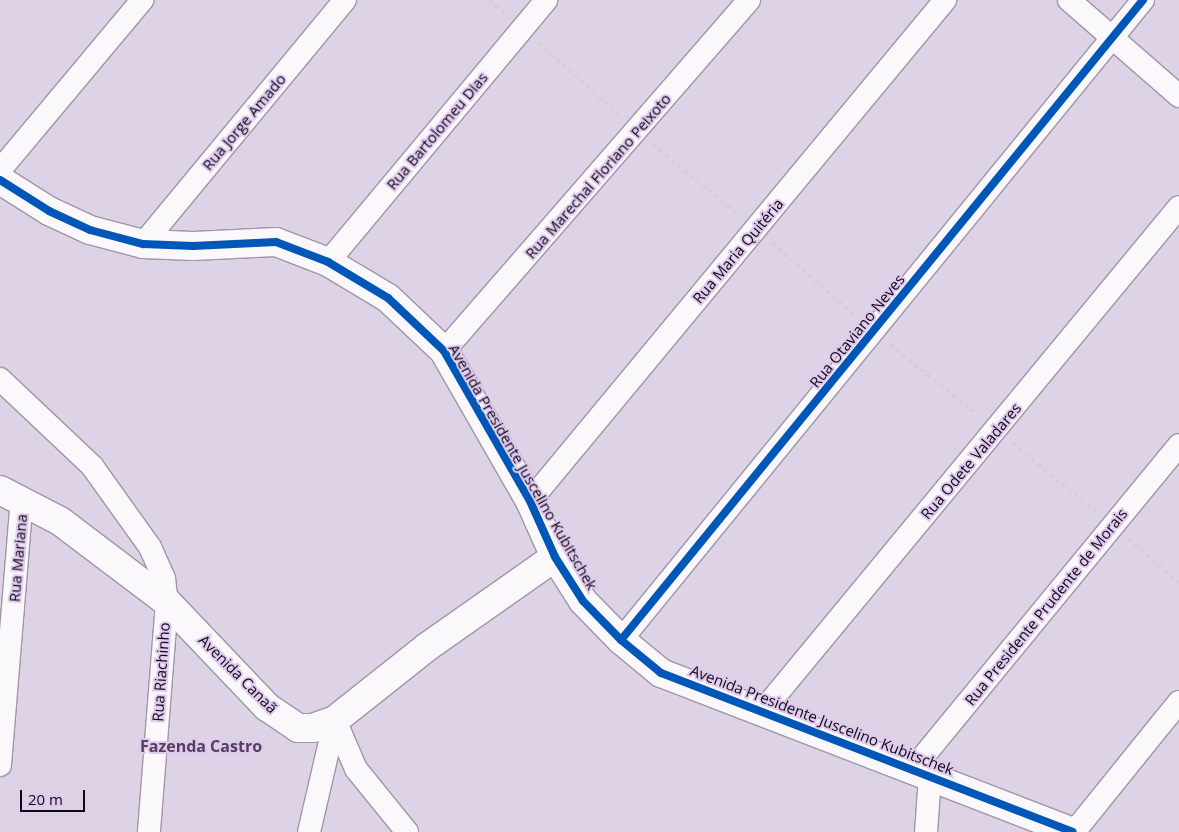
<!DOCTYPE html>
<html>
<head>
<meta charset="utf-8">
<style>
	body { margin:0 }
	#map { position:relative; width:1179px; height:832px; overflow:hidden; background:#ded2e6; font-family:"Open Sans",sans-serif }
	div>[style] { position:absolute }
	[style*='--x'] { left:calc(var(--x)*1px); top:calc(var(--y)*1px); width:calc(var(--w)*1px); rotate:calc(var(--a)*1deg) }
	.path>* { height:3px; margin-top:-1.5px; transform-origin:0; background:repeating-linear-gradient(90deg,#d3cfd5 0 4px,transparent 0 8px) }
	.roads { filter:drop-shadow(1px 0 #9f96a5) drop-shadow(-1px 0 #9f96a5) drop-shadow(0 1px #9f96a5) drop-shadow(0 -1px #9f96a5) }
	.minor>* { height:22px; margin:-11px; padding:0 11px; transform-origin:11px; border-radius:11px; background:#faf8fb }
	.tertiary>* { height:28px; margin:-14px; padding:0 14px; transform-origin:14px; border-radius:14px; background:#faf8fb }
	.cycleway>* { height:8px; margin:-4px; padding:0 4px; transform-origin:4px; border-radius:4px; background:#0057b8 }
	span { translate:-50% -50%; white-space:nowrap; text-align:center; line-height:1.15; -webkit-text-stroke:4px #dfcaee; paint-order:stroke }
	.street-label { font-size:15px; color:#100814 }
	.neighbourhood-label { font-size:16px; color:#52405e; font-weight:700 }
	.scale { position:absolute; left:20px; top:790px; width:65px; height:22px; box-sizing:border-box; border:2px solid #100814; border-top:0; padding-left:6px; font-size:15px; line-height:18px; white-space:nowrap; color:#100814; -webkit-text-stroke:4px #dfcaee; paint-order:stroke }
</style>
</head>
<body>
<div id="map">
	<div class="path">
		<i style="--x:489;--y:0;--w:22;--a:39"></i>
		<i style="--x:539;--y:43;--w:109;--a:42"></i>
		<i style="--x:653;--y:144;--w:112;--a:39.5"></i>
		<i style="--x:772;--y:243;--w:112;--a:40.7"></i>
		<i style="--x:890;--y:344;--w:114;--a:38.6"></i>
		<i style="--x:1013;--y:443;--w:108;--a:39.7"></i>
		<i style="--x:1128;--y:539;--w:67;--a:40.1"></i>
	</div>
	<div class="roads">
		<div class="minor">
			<i style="--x:1069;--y:0;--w:146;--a:41.1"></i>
			<i style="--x:0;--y:170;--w:222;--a:-50.1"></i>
			<i style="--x:143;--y:244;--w:317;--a:-50.4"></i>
			<i style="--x:328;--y:262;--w:341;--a:-50.2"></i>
			<i style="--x:444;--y:351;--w:465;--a:-49"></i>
			<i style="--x:0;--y:379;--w:127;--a:43.4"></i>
			<i style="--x:92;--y:466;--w:100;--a:54.4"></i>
			<i style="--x:150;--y:547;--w:35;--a:66"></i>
			<i style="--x:164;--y:579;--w:23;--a:83"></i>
			<i style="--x:167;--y:602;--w:231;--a:94.5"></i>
			<i style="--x:530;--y:501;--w:651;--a:-50.36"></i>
			<i style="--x:621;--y:640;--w:826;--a:-50.8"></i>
			<i style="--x:761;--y:713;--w:656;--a:-50.44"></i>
			<i style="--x:335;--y:720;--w:53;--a:66.8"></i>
			<i style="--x:356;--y:769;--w:81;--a:51"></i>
			<i style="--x:0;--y:765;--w:266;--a:-85.3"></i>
			<i style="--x:913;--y:769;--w:419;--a:-50.6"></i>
			<i style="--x:309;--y:832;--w:115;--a:-76.9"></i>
			<i style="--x:926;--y:832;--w:56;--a:-85.9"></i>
			<i style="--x:1074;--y:832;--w:167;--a:-51.1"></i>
		</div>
		<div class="tertiary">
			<i style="--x:0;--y:180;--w:58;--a:32.3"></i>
			<i style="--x:49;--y:211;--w:45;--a:24.9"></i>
			<i style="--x:90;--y:230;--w:55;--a:14.8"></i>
			<i style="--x:143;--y:244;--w:50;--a:2.3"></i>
			<i style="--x:193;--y:246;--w:83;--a:-2.8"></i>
			<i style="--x:276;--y:242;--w:56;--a:21"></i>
			<i style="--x:328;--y:262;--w:70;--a:31"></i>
			<i style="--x:388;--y:298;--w:77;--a:43.4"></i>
			<i style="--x:444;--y:351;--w:173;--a:60.2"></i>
			<i style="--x:530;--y:501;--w:61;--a:65.9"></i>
			<i style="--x:555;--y:557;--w:52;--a:57.5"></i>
			<i style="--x:583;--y:601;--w:54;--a:45.7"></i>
			<i style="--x:621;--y:640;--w:52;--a:39.5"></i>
			<i style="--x:661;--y:673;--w:441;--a:21.1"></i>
			<i style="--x:0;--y:490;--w:68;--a:27.3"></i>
			<i style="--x:60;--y:521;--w:134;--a:37.1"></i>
			<i style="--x:167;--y:602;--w:145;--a:46.4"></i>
			<i style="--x:267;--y:707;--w:37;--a:34"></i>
			<i style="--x:298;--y:728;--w:15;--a:0"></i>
			<i style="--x:313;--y:728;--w:23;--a:-20"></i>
			<i style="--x:335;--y:720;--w:117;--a:-38.4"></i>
			<i style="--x:427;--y:647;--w:156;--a:-35.1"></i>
		</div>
	</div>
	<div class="cycleway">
		<i style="--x:0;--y:180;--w:58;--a:32.3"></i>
		<i style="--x:49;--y:211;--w:45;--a:24.9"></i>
		<i style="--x:90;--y:230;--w:55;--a:14.8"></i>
		<i style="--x:143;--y:244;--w:50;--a:2.3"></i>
		<i style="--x:193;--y:246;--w:83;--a:-2.8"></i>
		<i style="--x:276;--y:242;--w:56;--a:21"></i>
		<i style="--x:328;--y:262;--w:70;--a:31"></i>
		<i style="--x:388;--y:298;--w:77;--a:43.4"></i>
		<i style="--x:444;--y:351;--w:173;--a:60.2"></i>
		<i style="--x:530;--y:501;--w:61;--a:65.9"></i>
		<i style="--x:555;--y:557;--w:52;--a:57.5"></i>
		<i style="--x:583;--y:601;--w:54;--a:45.7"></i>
		<i style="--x:621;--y:640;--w:52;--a:39.5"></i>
		<i style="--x:661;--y:673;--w:441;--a:21.1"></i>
		<i style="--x:621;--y:640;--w:826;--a:-50.8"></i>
	</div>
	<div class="street-label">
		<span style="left:244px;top:122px;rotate:-50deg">Rua Jorge Amado</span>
		<span style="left:437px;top:131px;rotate:-50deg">Rua Bartolomeu Dias</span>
		<span style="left:598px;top:176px;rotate:-49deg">Rua Marechal Floriano Peixoto</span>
		<span style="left:738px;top:251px;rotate:-50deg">Rua Maria Quitéria</span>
		<span style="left:857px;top:331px;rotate:-51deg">Rua Otaviano Neves</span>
		<span style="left:971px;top:461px;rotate:-50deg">Rua Odete Valadares</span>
		<span style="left:523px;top:467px;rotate:60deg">Avenida Presidente Juscelino Kubitschek</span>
		<span style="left:18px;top:558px;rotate:-85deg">Rua Mariana</span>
		<span style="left:1046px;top:607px;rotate:-51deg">Rua Presidente Prudente de Morais</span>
		<span style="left:161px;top:672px;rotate:-86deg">Rua Riachinho</span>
		<span style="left:238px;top:674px;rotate:45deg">Avenida Canaã</span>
		<span style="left:822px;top:720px;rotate:21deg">Avenida Presidente Juscelino Kubitschek</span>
	</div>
	<div class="neighbourhood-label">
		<span style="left:201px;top:746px">Fazenda Castro</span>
	</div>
	<div class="scale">20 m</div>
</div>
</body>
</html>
